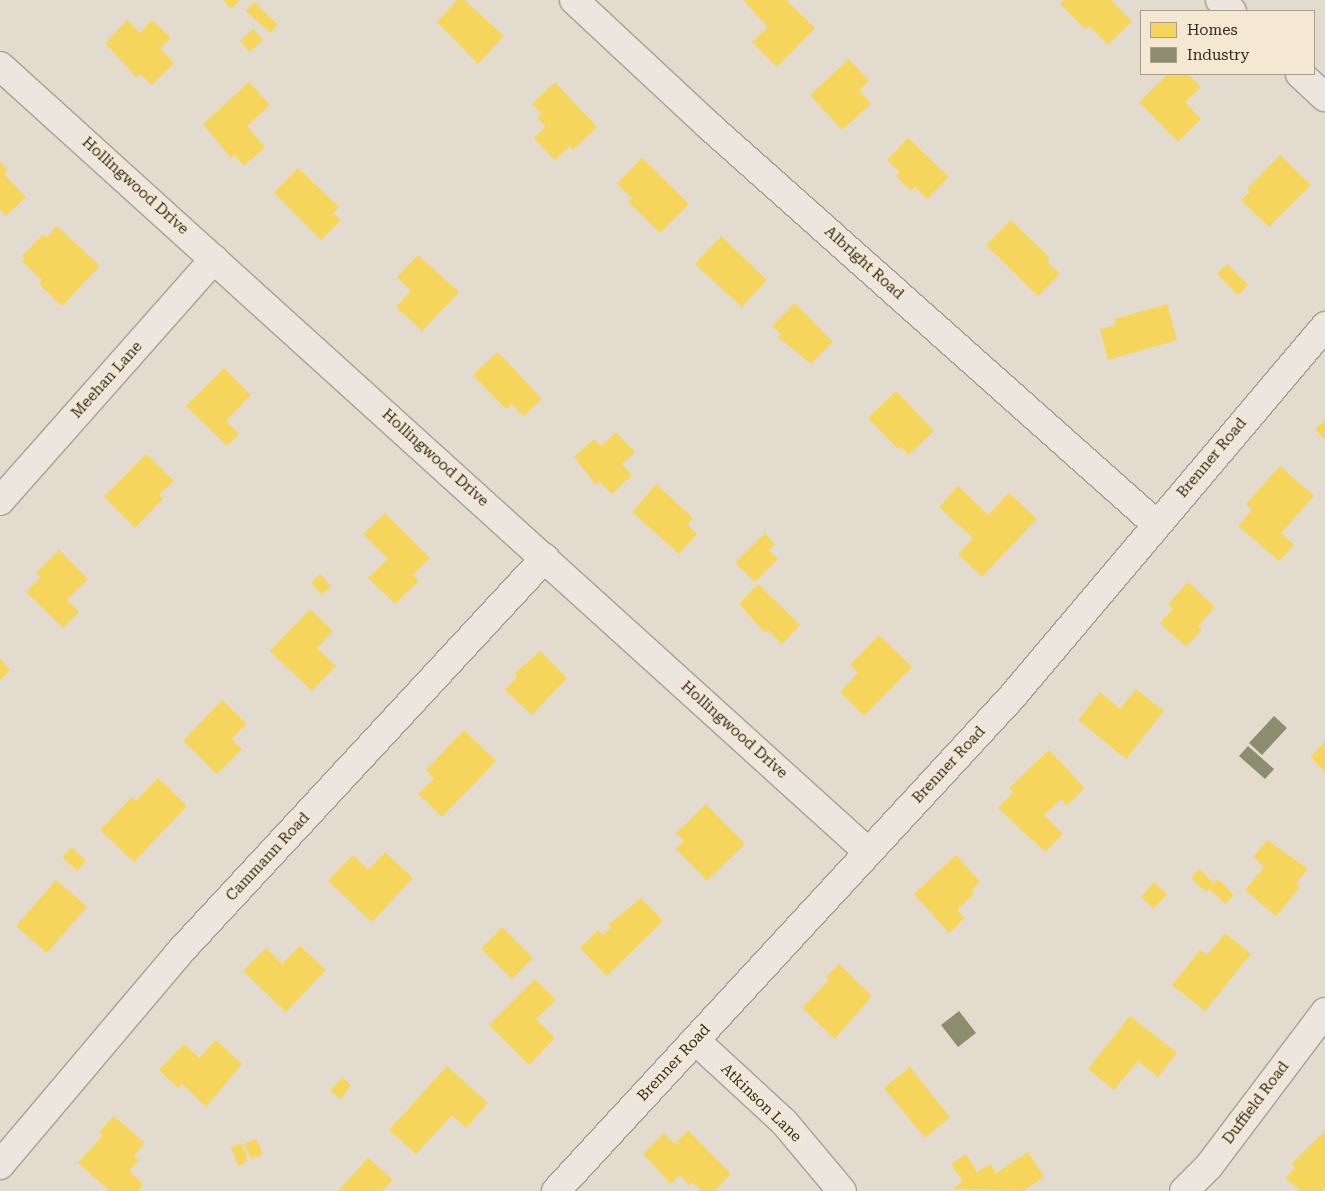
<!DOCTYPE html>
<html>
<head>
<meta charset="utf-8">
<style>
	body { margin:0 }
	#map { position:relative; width:1325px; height:1191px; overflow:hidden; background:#e3dbcd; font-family:"Roboto Serif",serif }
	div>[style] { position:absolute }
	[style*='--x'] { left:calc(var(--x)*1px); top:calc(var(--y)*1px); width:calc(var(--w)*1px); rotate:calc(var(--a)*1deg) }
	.homes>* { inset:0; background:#f6d55c }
	.industry>* { inset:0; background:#8c8c6e }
	.roads { filter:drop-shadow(1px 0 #a8a096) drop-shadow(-1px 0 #a8a096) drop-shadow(0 1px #a8a096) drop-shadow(0 -1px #a8a096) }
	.minor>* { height:28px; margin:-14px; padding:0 14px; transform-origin:14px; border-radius:14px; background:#ece6de }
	span { translate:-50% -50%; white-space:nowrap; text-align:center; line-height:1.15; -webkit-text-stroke:5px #f4e8d3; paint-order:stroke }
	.street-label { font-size:15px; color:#36291f }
	.legend { position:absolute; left:1140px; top:10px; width:175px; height:65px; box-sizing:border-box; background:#f4e8d3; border:1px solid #a89c8b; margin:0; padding:6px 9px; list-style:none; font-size:15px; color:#36291f }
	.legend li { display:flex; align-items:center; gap:10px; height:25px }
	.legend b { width:25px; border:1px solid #a89c8b }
</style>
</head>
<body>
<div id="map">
	<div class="homes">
		<i style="clip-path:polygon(223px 0,240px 0,231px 9px)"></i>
		<i style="clip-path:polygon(457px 0,464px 0,504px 36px,478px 64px,437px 22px)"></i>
		<i style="clip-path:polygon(743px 0,786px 0,815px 28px,777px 67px,752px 42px,768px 27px)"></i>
		<i style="clip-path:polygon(1064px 0,1111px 0,1132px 21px,1108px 45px,1089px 26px,1085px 29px,1060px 4px)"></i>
		<i style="clip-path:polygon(254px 2px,278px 25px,270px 33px,246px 11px)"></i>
		<i style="clip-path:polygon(127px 20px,140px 33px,152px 20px,171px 38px,160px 49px,174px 63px,152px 85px,140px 74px,137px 78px,105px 43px)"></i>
		<i style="clip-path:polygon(253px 29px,263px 40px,250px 52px,240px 41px)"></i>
		<i style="clip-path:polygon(849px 59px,869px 81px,859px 90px,871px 104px,842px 130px,810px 95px)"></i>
		<i style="clip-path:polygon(1168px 74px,1188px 74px,1201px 87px,1185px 102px,1201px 119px,1178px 142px,1139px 102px)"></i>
		<i style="clip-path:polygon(249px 82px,270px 105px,247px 126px,265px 147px,244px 166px,235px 155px,231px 158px,203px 124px)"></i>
		<i style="clip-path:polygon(555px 82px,597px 127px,573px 150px,570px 146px,555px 160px,534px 138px,546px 126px,537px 118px,542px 114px,532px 104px)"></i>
		<i style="clip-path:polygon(908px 138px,949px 177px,927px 199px,915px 187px,911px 191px,896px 176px,900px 172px,887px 160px)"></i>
		<i style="clip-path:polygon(1280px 155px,1311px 185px,1269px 227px,1241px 200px,1250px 192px,1247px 189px)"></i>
		<i style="clip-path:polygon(642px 158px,689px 204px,660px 233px,628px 202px,632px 198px,617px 184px)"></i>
		<i style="clip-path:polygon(0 162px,8px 170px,4px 174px,26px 197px,6px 216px,0 210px)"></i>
		<i style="clip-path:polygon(298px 168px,339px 207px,333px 213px,341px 220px,321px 240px,274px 193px)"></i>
		<i style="clip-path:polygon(1011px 220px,1049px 257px,1048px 263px,1060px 274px,1038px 296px,986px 245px)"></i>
		<i style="clip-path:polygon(57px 226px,100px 266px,62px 306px,39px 284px,42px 280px,22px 262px,25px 258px,22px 256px,42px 235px,47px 237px)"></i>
		<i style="clip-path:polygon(721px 236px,767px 280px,742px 307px,695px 264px)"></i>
		<i style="clip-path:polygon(418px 255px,459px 292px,422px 331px,396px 307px,411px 291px,397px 277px)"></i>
		<i style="clip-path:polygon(1227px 264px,1248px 285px,1238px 295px,1217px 274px)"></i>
		<i style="clip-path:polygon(795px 303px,833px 342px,811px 364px,778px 337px,781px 334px,772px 326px)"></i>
		<i style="clip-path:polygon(1167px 304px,1177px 340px,1108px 360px,1100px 329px,1116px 325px,1115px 319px)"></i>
		<i style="clip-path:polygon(498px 352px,542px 399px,523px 416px,512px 404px,506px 409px,473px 375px)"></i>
		<i style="clip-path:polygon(224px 368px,251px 395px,226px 421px,239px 434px,227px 446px,186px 406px)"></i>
		<i style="clip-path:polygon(896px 391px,934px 431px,909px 455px,900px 446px,898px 449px,868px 418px)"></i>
		<i style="clip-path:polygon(1325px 419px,1325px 439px,1315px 430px)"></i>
		<i style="clip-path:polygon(616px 432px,635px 452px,622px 464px,632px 475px,612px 494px,599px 481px,596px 485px,574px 457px,594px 439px,601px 446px)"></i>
		<i style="clip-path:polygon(146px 454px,174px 481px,159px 495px,163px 499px,135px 528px,104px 497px)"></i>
		<i style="clip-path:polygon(1280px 466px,1314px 496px,1281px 533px,1294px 545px,1279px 561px,1238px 526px,1252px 510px,1246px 504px)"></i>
		<i style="clip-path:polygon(656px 484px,693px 518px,687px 524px,697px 534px,679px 554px,632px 512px)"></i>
		<i style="clip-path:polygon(958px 486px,988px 515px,1009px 493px,1037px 519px,982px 577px,958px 554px,973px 538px,939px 507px)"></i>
		<i style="clip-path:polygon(385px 513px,430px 558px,413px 575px,419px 581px,395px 604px,368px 578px,388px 559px,363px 534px)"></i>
		<i style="clip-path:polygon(765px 533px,775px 544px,769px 550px,778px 559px,755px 582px,735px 563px)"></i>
		<i style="clip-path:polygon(59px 550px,88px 579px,67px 600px,79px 612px,63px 628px,26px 592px,41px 577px,36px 573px)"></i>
		<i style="clip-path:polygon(320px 574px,331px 586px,322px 595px,311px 583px)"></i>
		<i style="clip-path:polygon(1188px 582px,1215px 607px,1198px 626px,1202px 630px,1186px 647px,1160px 623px,1173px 609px,1168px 604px)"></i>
		<i style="clip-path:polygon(758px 584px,800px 625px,782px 644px,768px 630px,765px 633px,739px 604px)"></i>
		<i style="clip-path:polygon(310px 609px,333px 631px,317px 648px,336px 666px,312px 691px,270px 651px)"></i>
		<i style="clip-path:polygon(879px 635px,912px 667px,864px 716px,840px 692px,858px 673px,850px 665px)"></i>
		<i style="clip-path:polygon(540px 651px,567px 678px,532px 715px,505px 690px,517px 677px,514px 674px)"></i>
		<i style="clip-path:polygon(0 659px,10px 670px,0 680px)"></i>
		<i style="clip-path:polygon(1136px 689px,1164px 711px,1126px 759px,1078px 720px,1100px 692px,1120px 709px)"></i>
		<i style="clip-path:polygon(222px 700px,247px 724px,231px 739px,242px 749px,217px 774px,183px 741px)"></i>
		<i style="clip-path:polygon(464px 730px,496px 761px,442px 817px,418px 794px,434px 778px,426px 770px)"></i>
		<i style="clip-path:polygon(1325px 741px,1325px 773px,1311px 757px)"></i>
		<i style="clip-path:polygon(1049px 750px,1085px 788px,1067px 805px,1061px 799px,1044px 815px,1063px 834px,1045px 852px,998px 808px,1014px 792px,1009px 788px)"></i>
		<i style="clip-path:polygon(158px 778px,187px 806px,134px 862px,100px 830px,132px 797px,136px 801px)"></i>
		<i style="clip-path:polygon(706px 804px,745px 844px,707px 881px,676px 849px,684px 841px,676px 833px)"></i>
		<i style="clip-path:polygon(1267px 840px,1308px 869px,1296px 883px,1300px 887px,1276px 916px,1245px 890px,1264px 867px,1253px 857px)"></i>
		<i style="clip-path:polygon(72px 847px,86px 861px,77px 871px,62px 857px)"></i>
		<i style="clip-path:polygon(385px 852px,413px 878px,372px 922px,328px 881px,353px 855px,368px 870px)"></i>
		<i style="clip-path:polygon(956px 855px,980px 882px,972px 890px,974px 894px,957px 910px,965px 918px,949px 933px,914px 894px)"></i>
		<i style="clip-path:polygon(1199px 869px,1214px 883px,1206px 892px,1191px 878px)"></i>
		<i style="clip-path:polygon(1218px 879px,1234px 895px,1225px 904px,1209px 889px)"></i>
		<i style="clip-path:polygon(56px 880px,87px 907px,47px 953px,16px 926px)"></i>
		<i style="clip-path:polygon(1154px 882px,1167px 894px,1154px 909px,1141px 897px)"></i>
		<i style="clip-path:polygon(641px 898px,663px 921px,607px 976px,580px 948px,598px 930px,603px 935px,611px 928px,608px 925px)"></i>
		<i style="clip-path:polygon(502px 927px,533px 958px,512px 979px,481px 949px)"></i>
		<i style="clip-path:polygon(1225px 933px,1251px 954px,1205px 1011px,1172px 985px,1200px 950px,1207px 955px)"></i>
		<i style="clip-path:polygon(300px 946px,326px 970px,286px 1012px,243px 971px,266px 948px,282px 964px)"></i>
		<i style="clip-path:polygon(839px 964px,872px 996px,835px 1039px,802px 1008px,829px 980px,826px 977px)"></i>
		<i style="clip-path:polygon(535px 979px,556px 1000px,536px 1019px,555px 1038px,529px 1065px,489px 1025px)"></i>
		<i style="clip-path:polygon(1130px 1016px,1177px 1053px,1158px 1077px,1138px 1061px,1114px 1090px,1088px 1069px)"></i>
		<i style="clip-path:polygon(216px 1040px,242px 1064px,206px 1107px,182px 1084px,178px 1088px,159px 1070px,184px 1044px,199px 1058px)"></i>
		<i style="clip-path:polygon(447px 1066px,488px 1103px,466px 1128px,452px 1115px,416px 1154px,389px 1130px)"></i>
		<i style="clip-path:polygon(910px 1067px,950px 1117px,925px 1138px,884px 1088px)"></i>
		<i style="clip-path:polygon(342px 1077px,351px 1085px,341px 1099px,330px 1091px)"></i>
		<i style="clip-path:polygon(114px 1116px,145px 1143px,134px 1156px,139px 1160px,129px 1171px,143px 1184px,138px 1191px,110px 1191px,78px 1163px,103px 1135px,99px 1132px)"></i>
		<i style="clip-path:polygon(688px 1130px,731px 1174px,714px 1191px,702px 1191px,692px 1182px,689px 1185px,680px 1175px,671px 1184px,643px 1154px,664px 1133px,675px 1144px)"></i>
		<i style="clip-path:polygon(1325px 1131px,1325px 1188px,1322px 1191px,1301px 1191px,1285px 1178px,1295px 1168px,1291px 1164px)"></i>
		<i style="clip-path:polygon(256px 1139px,263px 1154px,251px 1159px,244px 1144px)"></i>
		<i style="clip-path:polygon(242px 1143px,248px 1161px,238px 1166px,231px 1147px)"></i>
		<i style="clip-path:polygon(1028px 1152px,1044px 1177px,1023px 1191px,952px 1189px,963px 1182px,951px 1164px,966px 1154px,977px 1172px,990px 1164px,996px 1173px)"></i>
		<i style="clip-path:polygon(368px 1158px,393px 1180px,382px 1191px,338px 1191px)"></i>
	</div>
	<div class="industry">
		<i style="clip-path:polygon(1274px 716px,1287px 728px,1262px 755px,1249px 743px)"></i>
		<i style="clip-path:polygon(1248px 746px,1274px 769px,1265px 779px,1239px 756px)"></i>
		<i style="clip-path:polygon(959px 1011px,976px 1033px,958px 1047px,941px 1025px)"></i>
	</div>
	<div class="roads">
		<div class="minor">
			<i style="--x:574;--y:0;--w:183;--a:43"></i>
			<i style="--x:708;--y:125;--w:600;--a:41.69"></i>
			<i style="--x:1220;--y:0;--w:16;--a:43"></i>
			<i style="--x:0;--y:66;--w:1171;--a:42.16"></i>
			<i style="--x:1300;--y:74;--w:34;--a:43"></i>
			<i style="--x:0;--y:501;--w:323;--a:-48.5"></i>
			<i style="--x:695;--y:1040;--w:121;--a:42.7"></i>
			<i style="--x:784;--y:1122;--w:90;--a:50"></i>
			<i style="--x:0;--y:1165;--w:276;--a:-49.8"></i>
			<i style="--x:178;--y:954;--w:540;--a:-47.18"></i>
			<i style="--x:556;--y:1191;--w:671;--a:-47.3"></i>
			<i style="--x:1011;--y:698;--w:487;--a:-49.8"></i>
			<i style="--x:1184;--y:1191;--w:35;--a:-45"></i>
			<i style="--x:1209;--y:1166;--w:193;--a:-53"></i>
		</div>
	</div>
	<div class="street-label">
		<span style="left:135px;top:186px;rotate:42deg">Hollingwood Drive</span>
		<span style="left:864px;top:263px;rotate:42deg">Albright Road</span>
		<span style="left:107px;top:380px;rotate:-48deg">Meehan Lane</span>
		<span style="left:435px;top:458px;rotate:42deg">Hollingwood Drive</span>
		<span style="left:1212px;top:458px;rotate:-50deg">Brenner Road</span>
		<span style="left:734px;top:730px;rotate:42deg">Hollingwood Drive</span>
		<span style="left:949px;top:765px;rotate:-47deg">Brenner Road</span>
		<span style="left:268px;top:857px;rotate:-47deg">Cammann Road</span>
		<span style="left:674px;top:1063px;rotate:-47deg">Brenner Road</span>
		<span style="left:761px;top:1103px;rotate:44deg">Atkinson Lane</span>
		<span style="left:1256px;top:1103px;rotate:-53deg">Duffield Road</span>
	</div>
	<ul class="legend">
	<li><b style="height:14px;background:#f6d55c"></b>Homes</li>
	<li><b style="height:14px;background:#8c8c6e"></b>Industry</li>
	</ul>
</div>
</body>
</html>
